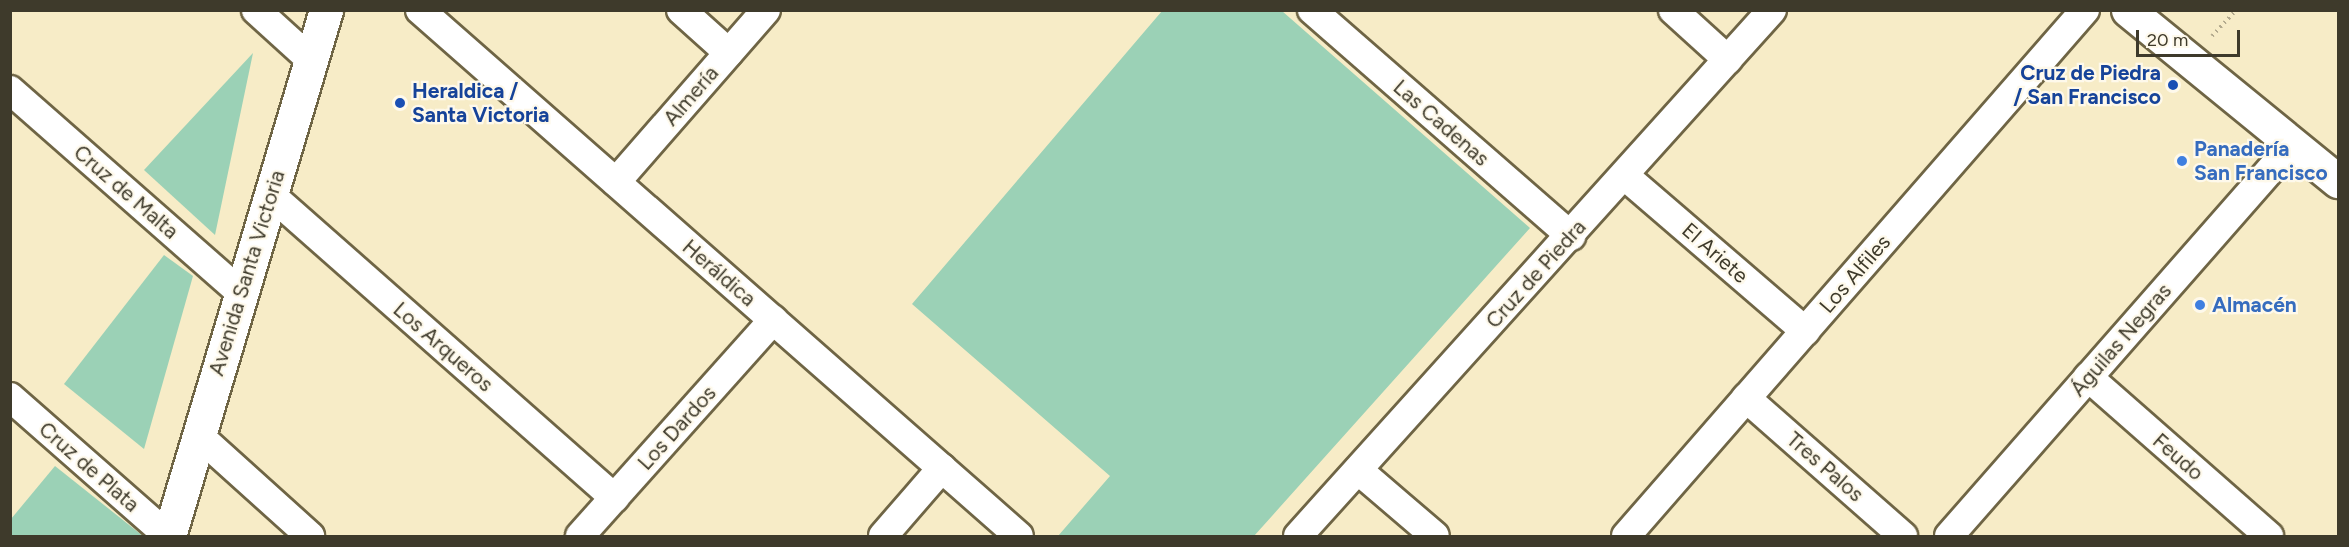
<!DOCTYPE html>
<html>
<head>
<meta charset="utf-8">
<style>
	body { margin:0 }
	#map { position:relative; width:2349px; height:547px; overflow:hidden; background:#f7ecc7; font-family:Figtree,sans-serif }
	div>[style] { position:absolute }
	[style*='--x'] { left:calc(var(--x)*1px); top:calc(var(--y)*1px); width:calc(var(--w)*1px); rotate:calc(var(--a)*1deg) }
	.green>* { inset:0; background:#9bd1b6 }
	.path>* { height:4px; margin-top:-2px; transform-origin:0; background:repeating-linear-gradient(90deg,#b2a98d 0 1.5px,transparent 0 6px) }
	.roads { filter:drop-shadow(2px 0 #6f6545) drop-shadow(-2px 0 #6f6545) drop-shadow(0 2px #6f6545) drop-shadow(0 -2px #6f6545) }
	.street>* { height:28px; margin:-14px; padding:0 14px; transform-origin:14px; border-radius:14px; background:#fff }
	.secondary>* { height:33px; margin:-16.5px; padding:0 16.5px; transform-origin:16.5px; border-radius:16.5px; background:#fff }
	.dots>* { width:16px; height:16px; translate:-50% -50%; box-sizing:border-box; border:3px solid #fef9eb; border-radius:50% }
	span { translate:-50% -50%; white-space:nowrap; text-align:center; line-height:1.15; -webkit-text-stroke:4.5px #fef9eb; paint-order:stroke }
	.transit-label { font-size:21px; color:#164399; font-weight:700 }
	.right { translate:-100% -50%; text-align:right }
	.left { translate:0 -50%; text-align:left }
	.street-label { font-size:21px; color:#3e3a2b }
	.shop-label { font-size:21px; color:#366cbe; font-weight:700 }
	.frame { position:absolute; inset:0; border:12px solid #3e3a2b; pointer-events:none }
	.scale { position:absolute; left:2136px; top:30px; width:104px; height:27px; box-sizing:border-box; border:3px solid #3e3a2b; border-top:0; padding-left:8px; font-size:18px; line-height:21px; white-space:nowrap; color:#3e3a2b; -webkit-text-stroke:4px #fef9eb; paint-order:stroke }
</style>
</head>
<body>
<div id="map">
	<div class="green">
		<i style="clip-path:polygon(1162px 11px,1282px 11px,1530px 228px,1254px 536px,1058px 536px,1110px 476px,912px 304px)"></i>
		<i style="clip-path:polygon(253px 53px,215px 235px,144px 170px)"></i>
		<i style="clip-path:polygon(164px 255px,193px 276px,144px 449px,64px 384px)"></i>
		<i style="clip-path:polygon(55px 466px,143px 536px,11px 536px,11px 519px)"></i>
	</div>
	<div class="path">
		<i style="--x:2212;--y:36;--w:35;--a:-47"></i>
	</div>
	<div class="roads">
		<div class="street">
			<i style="--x:256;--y:10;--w:74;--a:42.3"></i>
			<i style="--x:420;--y:10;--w:797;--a:41.29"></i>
			<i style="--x:681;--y:10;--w:64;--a:41.9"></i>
			<i style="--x:1312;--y:10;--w:344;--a:41.1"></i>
			<i style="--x:1673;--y:10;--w:74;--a:42.3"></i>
			<i style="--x:10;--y:90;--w:308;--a:41.3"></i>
			<i style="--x:1625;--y:176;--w:238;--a:40.7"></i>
			<i style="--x:616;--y:182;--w:228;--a:-48.9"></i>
			<i style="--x:271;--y:195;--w:458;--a:41.4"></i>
			<i style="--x:2088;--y:377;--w:241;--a:41.3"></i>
			<i style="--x:10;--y:397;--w:210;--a:41.3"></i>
			<i style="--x:1746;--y:398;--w:209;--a:41.3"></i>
			<i style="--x:198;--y:435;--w:151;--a:42"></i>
			<i style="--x:1358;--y:470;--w:101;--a:40.6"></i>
			<i style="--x:580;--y:536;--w:290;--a:-48.2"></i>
			<i style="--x:883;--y:536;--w:90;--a:-49.1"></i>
			<i style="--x:1298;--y:536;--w:708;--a:-47.98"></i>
			<i style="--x:1626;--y:536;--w:698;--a:-48.89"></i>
			<i style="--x:1949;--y:536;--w:522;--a:-48.73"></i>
		</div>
		<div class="secondary">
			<i style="--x:2128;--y:10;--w:271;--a:39.2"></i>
			<i style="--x:169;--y:536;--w:549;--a:-73.38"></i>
		</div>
	</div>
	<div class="dots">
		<i style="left:2173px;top:85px;background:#1a4fb4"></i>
		<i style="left:400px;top:103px;background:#1a4fb4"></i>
		<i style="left:2182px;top:161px;background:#3f7fe0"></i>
		<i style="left:2200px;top:305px;background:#3f7fe0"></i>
	</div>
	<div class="transit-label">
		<span class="right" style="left:2161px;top:85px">Cruz de Piedra<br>/ San Francisco</span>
		<span class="left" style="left:412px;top:103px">Heraldica /<br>Santa Victoria</span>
	</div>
	<div class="street-label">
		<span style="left:691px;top:96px;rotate:-49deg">Almería</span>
		<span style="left:1441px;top:123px;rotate:41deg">Las Cadenas</span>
		<span style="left:126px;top:192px;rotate:41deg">Cruz de Malta</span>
		<span style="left:1715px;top:253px;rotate:41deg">El Ariete</span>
		<span style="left:247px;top:273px;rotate:-73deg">Avenida Santa Victoria</span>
		<span style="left:719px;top:273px;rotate:41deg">Heráldica</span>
		<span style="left:1536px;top:274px;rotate:-48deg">Cruz de Piedra</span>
		<span style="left:1855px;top:274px;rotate:-49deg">Los Alfiles</span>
		<span style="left:2121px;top:340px;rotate:-49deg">Águilas Negras</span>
		<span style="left:443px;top:347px;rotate:41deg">Los Arqueros</span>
		<span style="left:677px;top:428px;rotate:-48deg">Los Dardos</span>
		<span style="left:2178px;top:457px;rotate:41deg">Feudo</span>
		<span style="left:89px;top:467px;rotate:41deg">Cruz de Plata</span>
		<span style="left:1825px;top:467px;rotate:41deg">Tres Palos</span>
	</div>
	<div class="shop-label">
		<span class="left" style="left:2194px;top:161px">Panadería<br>San Francisco</span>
		<span class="left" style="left:2212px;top:305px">Almacén</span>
	</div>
	<div class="frame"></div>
	<div class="scale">20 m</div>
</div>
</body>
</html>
